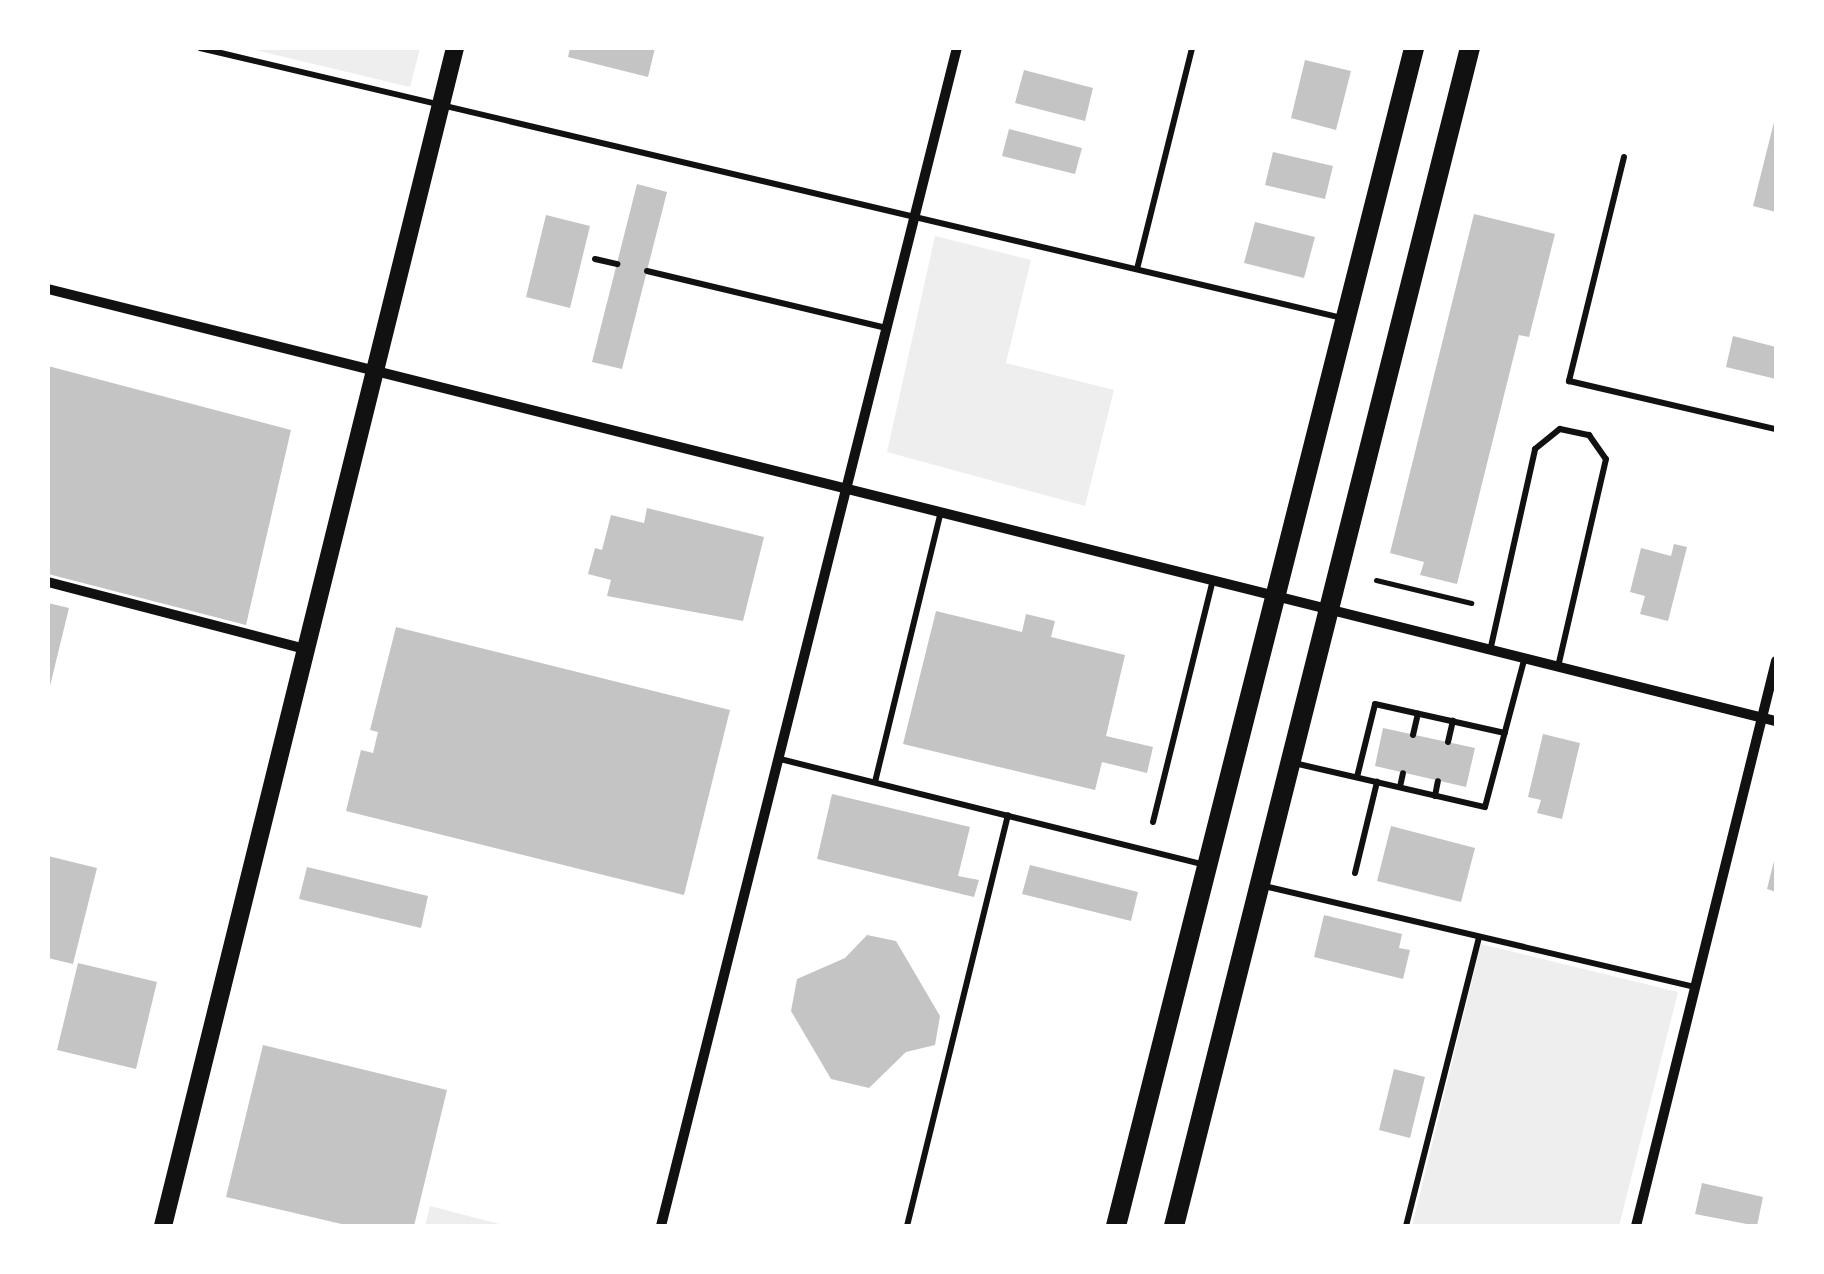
<!DOCTYPE html>
<html>
<head>
<meta charset="utf-8">
<style>
	body { margin:0 }
	#map { position:relative; width:1824px; height:1274px; overflow:hidden; background:#fff; font-family:"Asap Condensed",sans-serif }
	div>[style] { position:absolute }
	[style*='--x'] { left:calc(var(--x)*1px); top:calc(var(--y)*1px); width:calc(var(--w)*1px); rotate:calc(var(--a)*1deg) }
	.green>* { inset:0; background:#eee }
	.building>* { inset:0; background:#c4c4c4 }
	.path>* { height:5px; margin:-2.5px; padding:0 2.5px; transform-origin:2.5px; border-radius:2.5px; background:#111 }
	.service>* { height:6px; margin:-3px; padding:0 3px; transform-origin:3px; border-radius:3px; background:#111 }
	.minor>* { height:10px; margin:-5px; padding:0 5px; transform-origin:5px; border-radius:5px; background:#111 }
	.secondary>* { height:18px; margin:-9px; padding:0 9px; transform-origin:9px; border-radius:9px; background:#111 }
	.primary>* { height:20px; margin:-10px; padding:0 10px; transform-origin:10px; border-radius:10px; background:#111 }
	span { translate:-50% -50%; white-space:nowrap; text-align:center; line-height:1.15; -webkit-text-stroke:8px #fff; paint-order:stroke }
	.frame { position:absolute; inset:0; border:50px solid #fff; pointer-events:none }
</style>
</head>
<body>
<div id="map">
	<div class="green">
		<i style="clip-path:polygon(247px 48px,420px 48px,410px 87px)"></i>
		<i style="clip-path:polygon(935px 236px,1031px 260px,1006px 363px,1114px 390px,1085px 506px,887px 452px)"></i>
		<i style="clip-path:polygon(1481px 944px,1678px 992px,1619px 1226px,1412px 1226px)"></i>
		<i style="clip-path:polygon(430px 1206px,507px 1226px,425px 1226px)"></i>
	</div>
	<div class="building">
		<i style="clip-path:polygon(570px 48px,655px 48px,648px 77px,568px 57px)"></i>
		<i style="clip-path:polygon(1305px 60px,1351px 71px,1336px 130px,1291px 118px)"></i>
		<i style="clip-path:polygon(1024px 70px,1093px 88px,1085px 121px,1015px 103px)"></i>
		<i style="clip-path:polygon(1775px 118px,1776px 118px,1776px 212px,1753px 206px)"></i>
		<i style="clip-path:polygon(1009px 129px,1082px 148px,1075px 174px,1002px 156px)"></i>
		<i style="clip-path:polygon(1273px 152px,1333px 166px,1325px 199px,1265px 185px)"></i>
		<i style="clip-path:polygon(637px 184px,667px 192px,622px 369px,592px 362px)"></i>
		<i style="clip-path:polygon(1474px 214px,1555px 234px,1529px 337px,1519px 335px,1457px 584px,1420px 575px,1424px 562px,1390px 553px)"></i>
		<i style="clip-path:polygon(546px 215px,590px 226px,570px 308px,526px 297px)"></i>
		<i style="clip-path:polygon(1255px 222px,1315px 237px,1304px 278px,1244px 263px)"></i>
		<i style="clip-path:polygon(1733px 336px,1776px 347px,1776px 379px,1726px 367px)"></i>
		<i style="clip-path:polygon(48px 366px,291px 430px,246px 625px,48px 574px)"></i>
		<i style="clip-path:polygon(647px 508px,764px 537px,743px 621px,607px 596px,611px 580px,588px 574px,595px 548px,602px 550px,611px 515px,644px 523px)"></i>
		<i style="clip-path:polygon(1674px 544px,1687px 547px,1668px 621px,1640px 614px,1645px 596px,1630px 592px,1641px 548px,1671px 556px)"></i>
		<i style="clip-path:polygon(48px 603px,69px 608px,49px 690px,48px 690px)"></i>
		<i style="clip-path:polygon(936px 611px,1022px 632px,1026px 614px,1055px 621px,1051px 637px,1125px 655px,1106px 736px,1153px 747px,1147px 773px,1102px 762px,1095px 790px,903px 744px)"></i>
		<i style="clip-path:polygon(396px 627px,730px 710px,684px 895px,346px 811px,361px 750px,373px 753px,378px 732px,370px 730px)"></i>
		<i style="clip-path:polygon(1383px 728px,1475px 748px,1466px 787px,1375px 766px)"></i>
		<i style="clip-path:polygon(1543px 734px,1580px 743px,1562px 819px,1537px 813px,1541px 800px,1528px 797px)"></i>
		<i style="clip-path:polygon(832px 794px,970px 827px,958px 876px,979px 880px,974px 897px,817px 859px)"></i>
		<i style="clip-path:polygon(1391px 826px,1475px 848px,1461px 902px,1377px 881px)"></i>
		<i style="clip-path:polygon(48px 856px,97px 868px,73px 964px,48px 958px)"></i>
		<i style="clip-path:polygon(1775px 857px,1776px 858px,1776px 892px,1767px 889px)"></i>
		<i style="clip-path:polygon(1030px 865px,1138px 892px,1131px 921px,1022px 894px)"></i>
		<i style="clip-path:polygon(307px 867px,428px 896px,421px 928px,299px 899px)"></i>
		<i style="clip-path:polygon(1324px 915px,1402px 934px,1399px 948px,1410px 950px,1403px 979px,1314px 957px)"></i>
		<i style="clip-path:polygon(867px 935px,896px 941px,940px 1016px,935px 1045px,906px 1052px,869px 1088px,831px 1079px,791px 1011px,797px 979px,845px 958px)"></i>
		<i style="clip-path:polygon(78px 963px,157px 982px,136px 1069px,57px 1050px)"></i>
		<i style="clip-path:polygon(263px 1045px,447px 1090px,414px 1226px,350px 1226px,226px 1197px)"></i>
		<i style="clip-path:polygon(1394px 1069px,1425px 1077px,1410px 1138px,1379px 1130px)"></i>
		<i style="clip-path:polygon(1702px 1183px,1763px 1197px,1757px 1226px,1695px 1214px)"></i>
	</div>
	<div class="path">
		<i style="--x:1376;--y:580;--w:98;--a:13.6"></i>
	</div>
	<div class="service">
		<i style="--x:200;--y:48;--w:1173;--a:13.3"></i>
		<i style="--x:1624;--y:157;--w:231;--a:103.8"></i>
		<i style="--x:1569;--y:381;--w:212;--a:13.1"></i>
		<i style="--x:595;--y:259;--w:23;--a:13"></i>
		<i style="--x:1137;--y:269;--w:228;--a:-76"></i>
		<i style="--x:647;--y:271;--w:246;--a:13.4"></i>
		<i style="--x:1490;--y:651;--w:207;--a:-77.4"></i>
		<i style="--x:1535;--y:449;--w:32;--a:-39"></i>
		<i style="--x:1560;--y:429;--w:30;--a:12"></i>
		<i style="--x:1589;--y:435;--w:29;--a:55"></i>
		<i style="--x:1606;--y:459;--w:213;--a:103"></i>
		<i style="--x:1413;--y:735;--w:22;--a:-77"></i>
		<i style="--x:1448;--y:742;--w:22;--a:-77"></i>
		<i style="--x:780;--y:759;--w:439;--a:14"></i>
		<i style="--x:1294;--y:763;--w:196;--a:13"></i>
		<i style="--x:1485;--y:807;--w:152;--a:-75.1"></i>
		<i style="--x:1357;--y:777;--w:75;--a:-76.1"></i>
		<i style="--x:1375;--y:704;--w:133;--a:12.6"></i>
		<i style="--x:875;--y:782;--w:278;--a:-76.3"></i>
		<i style="--x:1400;--y:787;--w:14;--a:-78"></i>
		<i style="--x:1435;--y:796;--w:15;--a:-79"></i>
		<i style="--x:1153;--y:822;--w:246;--a:-76.1"></i>
		<i style="--x:1355;--y:873;--w:94;--a:-76.4"></i>
		<i style="--x:1264;--y:886;--w:442;--a:13.2"></i>
		<i style="--x:907;--y:1226;--w:423;--a:-76.2"></i>
		<i style="--x:1406;--y:1226;--w:298;--a:-75.8"></i>
	</div>
	<div class="minor">
		<i style="--x:48;--y:289;--w:1781;--a:14.04"></i>
		<i style="--x:48;--y:582;--w:266;--a:14.6"></i>
		<i style="--x:661;--y:1226;--w:1215;--a:-75.9"></i>
		<i style="--x:1636;--y:1226;--w:582;--a:-76.08"></i>
	</div>
	<div class="secondary">
		<i style="--x:163;--y:1226;--w:1214;--a:-76.08"></i>
	</div>
	<div class="primary">
		<i style="--x:1116;--y:1226;--w:1215;--a:-75.8"></i>
		<i style="--x:1174;--y:1226;--w:1215;--a:-75.9"></i>
	</div>
	<div class="frame"></div>
</div>
</body>
</html>
